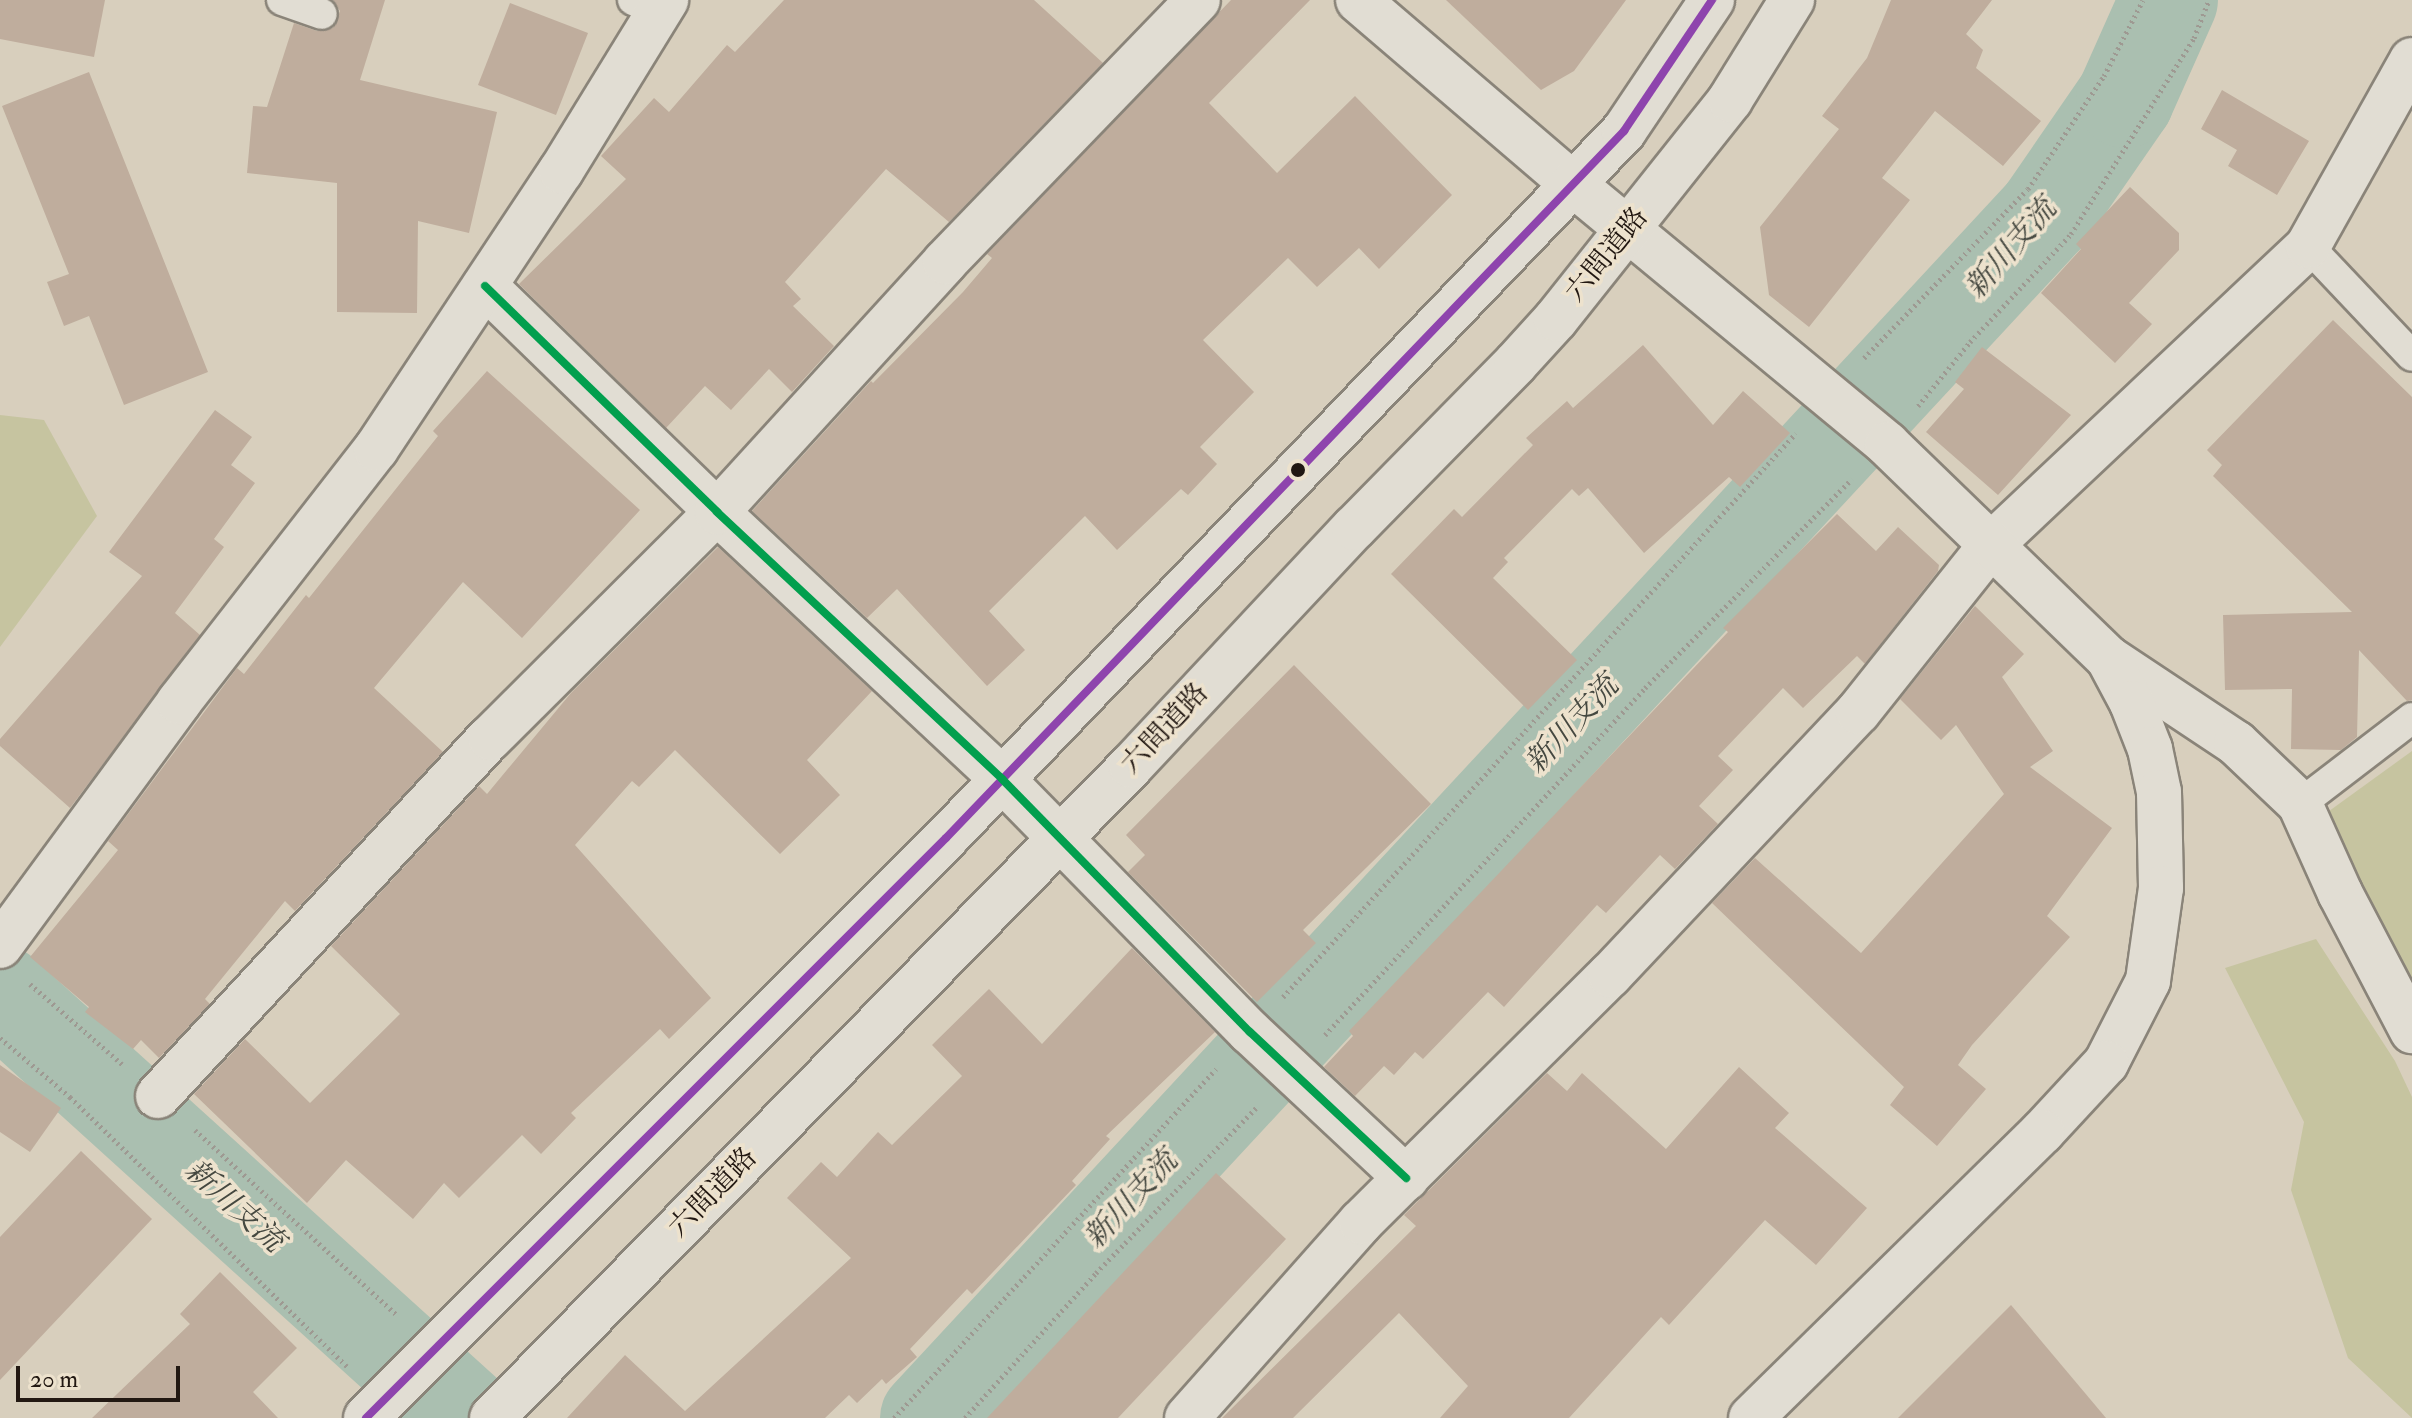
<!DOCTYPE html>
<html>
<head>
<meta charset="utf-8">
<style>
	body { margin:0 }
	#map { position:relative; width:2412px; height:1418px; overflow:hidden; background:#d8cfbd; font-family:"IM FELL Double Pica","Noto Serif JP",serif }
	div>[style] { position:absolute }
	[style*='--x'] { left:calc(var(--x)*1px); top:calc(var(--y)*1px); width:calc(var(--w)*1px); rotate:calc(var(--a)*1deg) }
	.green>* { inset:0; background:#c6c4a0 }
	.river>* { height:98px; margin:-49px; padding:0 49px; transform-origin:49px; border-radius:49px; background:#aabfb0 }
	.building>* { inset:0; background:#bfad9d }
	.path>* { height:5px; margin-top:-2.5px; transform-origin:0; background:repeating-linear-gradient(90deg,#9e9992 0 2px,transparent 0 6px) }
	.roads { filter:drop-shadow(2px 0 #8a8479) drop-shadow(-2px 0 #8a8479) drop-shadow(0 2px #8a8479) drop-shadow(0 -2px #8a8479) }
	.service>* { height:30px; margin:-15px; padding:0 15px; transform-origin:15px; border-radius:15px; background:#e1ddd3 }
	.minor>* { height:44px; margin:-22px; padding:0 22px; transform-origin:22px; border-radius:22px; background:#e1ddd3 }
	.tertiary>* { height:44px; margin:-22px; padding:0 22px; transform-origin:22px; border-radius:22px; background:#e1ddd3 }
	.bus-1>* { height:8px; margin:-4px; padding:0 4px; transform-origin:4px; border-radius:4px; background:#8e44ad }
	.bus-2>* { height:8px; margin:-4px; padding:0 4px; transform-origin:4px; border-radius:4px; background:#029f4e }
	.dots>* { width:22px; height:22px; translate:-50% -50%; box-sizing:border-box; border:4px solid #ede2cd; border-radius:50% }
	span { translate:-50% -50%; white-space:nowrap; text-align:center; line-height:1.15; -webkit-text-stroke:7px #ede2cd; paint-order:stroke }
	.street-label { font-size:28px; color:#221812 }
	.water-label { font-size:30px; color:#454840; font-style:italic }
	.scale { position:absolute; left:16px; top:1366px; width:164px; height:36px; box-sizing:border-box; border:4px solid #221812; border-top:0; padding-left:10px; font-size:24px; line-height:28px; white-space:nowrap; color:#221812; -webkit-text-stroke:6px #ede2cd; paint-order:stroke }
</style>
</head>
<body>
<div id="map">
	<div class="green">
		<i style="clip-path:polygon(0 415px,44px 420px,97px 516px,0 647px)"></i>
		<i style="clip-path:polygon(2412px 751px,2412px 987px,2325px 814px)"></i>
		<i style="clip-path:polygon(2316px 939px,2395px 1061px,2412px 1097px,2412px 1418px,2348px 1358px,2291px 1190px,2304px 1122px,2225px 968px)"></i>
	</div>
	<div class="river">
		<i style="--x:0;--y:994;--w:632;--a:42.18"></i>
		<i style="--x:929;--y:1418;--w:1641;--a:-47.15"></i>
		<i style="--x:2045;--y:215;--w:141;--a:-55.4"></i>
		<i style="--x:2125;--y:99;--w:108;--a:-66"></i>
	</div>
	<div class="building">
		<i style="clip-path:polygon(0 0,105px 0,94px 57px,0 39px)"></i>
		<i style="clip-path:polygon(333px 0,385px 0,360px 80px,497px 112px,469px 233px,418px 221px,417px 313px,337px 312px,337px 183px,247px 173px,253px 106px,267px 107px,294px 23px,317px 31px,333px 28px,340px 11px)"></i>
		<i style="clip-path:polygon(784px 0,1034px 0,1103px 63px,949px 222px,886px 169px,785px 282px,801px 299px,793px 306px,834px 346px,792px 392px,769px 369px,731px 410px,705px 386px,666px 428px,519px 284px,626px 179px,601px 156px,654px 98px,669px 112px,727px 45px,735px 52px)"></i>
		<i style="clip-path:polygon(1231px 0,1310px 0,1209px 103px,1277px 173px,1355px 96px,1452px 195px,1379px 269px,1359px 248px,1317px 287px,1288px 258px,1203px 340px,1254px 392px,1200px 447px,1217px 464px,1188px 495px,1181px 489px,1117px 550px,1085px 516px,989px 611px,1025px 650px,987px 686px,897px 589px,867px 618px,752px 511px,871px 381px,873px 383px,963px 292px,992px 258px,987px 254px)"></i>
		<i style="clip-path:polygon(1446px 0,1626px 0,1574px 71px,1541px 90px)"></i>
		<i style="clip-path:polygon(1891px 0,1992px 0,1966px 34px,1983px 50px,1976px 68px,2041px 121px,2003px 166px,1935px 111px,1882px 178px,1910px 200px,1809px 327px,1769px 295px,1760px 227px,1839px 129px,1822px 116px,1867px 58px)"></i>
		<i style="clip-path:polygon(510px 3px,588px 33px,556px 115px,478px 85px)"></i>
		<i style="clip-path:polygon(89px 72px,208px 372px,124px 405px,89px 316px,64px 326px,47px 282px,69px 274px,2px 106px)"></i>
		<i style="clip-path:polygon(2222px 90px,2309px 141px,2277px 195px,2228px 166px,2237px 150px,2201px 129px)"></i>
		<i style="clip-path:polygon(2130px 187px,2179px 233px,2179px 250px,2129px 303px,2152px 324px,2115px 363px,2041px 293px,2081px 249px,2076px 244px)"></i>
		<i style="clip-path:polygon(2333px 320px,2412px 397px,2412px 700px,2407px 701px,2359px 650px,2357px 737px,2341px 750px,2291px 749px,2292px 689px,2225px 690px,2223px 615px,2352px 612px,2213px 476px,2222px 465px,2207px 450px)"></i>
		<i style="clip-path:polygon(1643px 345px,1713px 425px,1743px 391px,1790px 433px,1740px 487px,1729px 477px,1644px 553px,1588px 488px,1579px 496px,1572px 489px,1504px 558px,1508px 562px,1493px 578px,1577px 660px,1528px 710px,1391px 574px,1454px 509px,1462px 517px,1533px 445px,1526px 438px,1567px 401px,1573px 408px)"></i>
		<i style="clip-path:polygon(1982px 347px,2071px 415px,1998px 495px,1926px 432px,1964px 389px,1955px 382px)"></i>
		<i style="clip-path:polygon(487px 371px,640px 510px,522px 638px,463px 582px,374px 688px,443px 752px,295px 911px,285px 901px,205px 999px,210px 1004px,159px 1058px,141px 1040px,133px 1049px,85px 1012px,89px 1007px,30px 957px,118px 850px,108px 841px,237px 668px,244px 674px,306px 595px,309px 598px,438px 436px,433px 431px)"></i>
		<i style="clip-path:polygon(215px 410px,252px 437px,231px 465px,255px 483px,214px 539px,224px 547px,175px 613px,200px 635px,70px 808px,0 746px,0 739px,142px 576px,109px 552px)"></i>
		<i style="clip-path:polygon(1837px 514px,1876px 551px,1898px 527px,1939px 565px,1938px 571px,1865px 664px,1857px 656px,1803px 708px,1783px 688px,1718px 756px,1733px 770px,1699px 806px,1718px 824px,1675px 869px,1660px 855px,1606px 913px,1597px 905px,1504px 1007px,1488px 992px,1423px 1059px,1415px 1052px,1394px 1075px,1384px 1066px,1355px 1096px,1324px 1067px,1353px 1036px,1349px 1031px,1728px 632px,1723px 628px)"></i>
		<i style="clip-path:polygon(718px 547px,872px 691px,807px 760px,840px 795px,780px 854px,675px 750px,639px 787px,632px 781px,575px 845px,711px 998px,669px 1039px,660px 1029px,571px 1113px,576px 1118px,541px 1154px,522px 1135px,459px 1198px,444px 1183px,413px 1219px,346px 1160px,307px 1203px,194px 1094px,245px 1039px,310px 1103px,400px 1014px,331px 946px,479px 786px,487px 794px,571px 693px)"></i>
		<i style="clip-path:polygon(1975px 606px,2024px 654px,2002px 677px,2053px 751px,2030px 767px,2112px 828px,2047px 916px,2070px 937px,1972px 1045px,1958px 1065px,1986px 1089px,1937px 1146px,1890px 1105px,1904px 1087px,1712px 903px,1755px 858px,1861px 953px,2004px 794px,1956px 725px,1941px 740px,1900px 699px)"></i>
		<i style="clip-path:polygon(1294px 665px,1431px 804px,1303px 930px,1316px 943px,1257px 1002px,1128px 872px,1145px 855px,1126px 835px)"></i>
		<i style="clip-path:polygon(1132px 948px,1215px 1032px,1106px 1136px,1110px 1139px,1072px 1181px,1076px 1185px,972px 1294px,967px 1289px,910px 1349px,917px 1357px,886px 1384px,882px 1379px,857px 1403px,849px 1395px,825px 1418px,567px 1418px,625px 1355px,685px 1411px,851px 1258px,787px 1198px,821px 1162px,837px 1177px,878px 1132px,892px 1145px,962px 1076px,932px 1045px,989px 989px,1042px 1044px)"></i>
		<i style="clip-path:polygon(0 1065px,61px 1108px,30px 1152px,0 1132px)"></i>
		<i style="clip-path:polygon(1739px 1067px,1789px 1113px,1775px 1128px,1867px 1208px,1816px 1265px,1765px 1220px,1669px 1325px,1661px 1317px,1569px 1418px,1440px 1418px,1468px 1386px,1399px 1313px,1293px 1418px,1222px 1418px,1416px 1226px,1404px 1215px,1547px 1073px,1567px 1091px,1582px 1073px,1666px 1149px)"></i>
		<i style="clip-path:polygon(81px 1151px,152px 1219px,0 1380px,0 1237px)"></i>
		<i style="clip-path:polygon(1216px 1173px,1286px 1239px,1118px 1418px,987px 1418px)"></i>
		<i style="clip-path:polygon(220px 1272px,297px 1348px,253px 1392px,278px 1418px,92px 1418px,190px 1324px,180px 1314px)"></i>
		<i style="clip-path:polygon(2011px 1305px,2106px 1418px,1898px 1418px)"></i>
	</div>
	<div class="path">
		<i style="--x:1864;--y:358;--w:235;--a:-45.9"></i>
		<i style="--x:2028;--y:189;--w:136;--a:-56.1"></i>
		<i style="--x:2104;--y:76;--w:85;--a:-62.8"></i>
		<i style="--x:1918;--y:406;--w:82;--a:-50.9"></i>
		<i style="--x:1970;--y:342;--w:148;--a:-46.9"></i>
		<i style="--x:2071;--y:234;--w:231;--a:-57.9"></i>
		<i style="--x:2194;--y:38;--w:41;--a:-68.5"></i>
		<i style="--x:30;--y:984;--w:122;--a:41"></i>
		<i style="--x:1283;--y:997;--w:762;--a:-47.71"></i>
		<i style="--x:1325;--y:1035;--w:472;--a:-47.3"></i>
		<i style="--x:1645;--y:688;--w:294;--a:-45.3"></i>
		<i style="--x:0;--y:1038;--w:92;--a:40.1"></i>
		<i style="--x:70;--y:1097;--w:388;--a:44.2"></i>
		<i style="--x:195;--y:1130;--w:274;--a:42.5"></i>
		<i style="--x:894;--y:1418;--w:475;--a:-47.3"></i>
		<i style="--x:965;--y:1418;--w:195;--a:-47.9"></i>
		<i style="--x:1096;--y:1273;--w:233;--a:-45.9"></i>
	</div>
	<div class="roads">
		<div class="service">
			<i style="--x:282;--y:0;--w:42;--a:19.3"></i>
			<i style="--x:633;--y:0;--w:29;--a:22"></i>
			<i style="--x:2308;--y:246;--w:151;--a:46.6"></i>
			<i style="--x:2300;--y:804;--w:141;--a:-37.5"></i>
		</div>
		<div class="minor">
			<i style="--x:1358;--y:0;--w:283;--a:40.6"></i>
			<i style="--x:485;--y:286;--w:324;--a:44.2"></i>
			<i style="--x:717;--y:512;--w:391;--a:43.1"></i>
			<i style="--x:1002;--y:779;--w:354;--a:45.6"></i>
			<i style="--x:1250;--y:1032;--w:214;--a:43.1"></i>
			<i style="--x:2108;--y:658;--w:154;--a:33.6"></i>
			<i style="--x:2236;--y:743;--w:88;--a:43.6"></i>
			<i style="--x:2300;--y:804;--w:98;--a:65.8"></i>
			<i style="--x:2340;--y:893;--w:156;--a:62.4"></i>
			<i style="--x:0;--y:946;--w:303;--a:-53.7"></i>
			<i style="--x:179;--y:702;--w:321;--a:-52.1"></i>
			<i style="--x:376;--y:449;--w:334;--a:-56.4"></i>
			<i style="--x:561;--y:171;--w:201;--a:-58.4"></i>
			<i style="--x:158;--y:1096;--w:488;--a:-47.2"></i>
			<i style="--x:490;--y:738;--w:320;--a:-44.9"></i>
			<i style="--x:717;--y:512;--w:338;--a:-47.6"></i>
			<i style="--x:945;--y:262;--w:364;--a:-46"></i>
			<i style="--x:1187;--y:1418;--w:262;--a:-48.4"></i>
			<i style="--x:1361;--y:1222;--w:351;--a:-44.8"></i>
			<i style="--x:1610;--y:975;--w:361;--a:-46.7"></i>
			<i style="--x:1858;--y:712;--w:213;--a:-51.5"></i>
			<i style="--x:1991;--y:545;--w:436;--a:-43.3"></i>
			<i style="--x:2308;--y:246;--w:213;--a:-60.8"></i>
		</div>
		<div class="tertiary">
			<i style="--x:1573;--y:184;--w:408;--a:39.6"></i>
			<i style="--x:1887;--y:444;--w:308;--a:44.1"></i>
			<i style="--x:2108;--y:658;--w:51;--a:61.9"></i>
			<i style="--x:2132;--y:703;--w:49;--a:68.6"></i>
			<i style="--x:2150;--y:749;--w:44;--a:78.2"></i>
			<i style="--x:2159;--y:792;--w:96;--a:88.8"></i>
			<i style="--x:2161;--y:888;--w:94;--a:98"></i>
			<i style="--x:2148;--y:981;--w:92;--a:117.1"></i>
			<i style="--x:2106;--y:1063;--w:94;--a:132.8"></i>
			<i style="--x:2042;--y:1132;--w:408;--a:135.5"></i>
			<i style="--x:366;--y:1418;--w:820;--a:-45"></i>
			<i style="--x:946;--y:838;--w:980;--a:-46.2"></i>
			<i style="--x:1624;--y:131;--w:158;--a:-56.1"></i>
			<i style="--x:492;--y:1418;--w:913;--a:-45.58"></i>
			<i style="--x:1131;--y:766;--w:326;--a:-46.9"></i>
			<i style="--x:1354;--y:528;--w:231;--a:-45.5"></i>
			<i style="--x:1516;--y:363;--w:59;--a:-47.7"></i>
			<i style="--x:1556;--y:319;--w:280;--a:-51.5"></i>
			<i style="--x:1730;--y:100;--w:118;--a:-58.2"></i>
		</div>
	</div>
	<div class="bus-1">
		<i style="--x:366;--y:1418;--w:820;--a:-45"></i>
		<i style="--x:946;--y:838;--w:980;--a:-46.2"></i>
		<i style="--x:1624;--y:131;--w:158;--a:-56.1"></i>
	</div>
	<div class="bus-2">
		<i style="--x:485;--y:286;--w:324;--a:44.2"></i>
		<i style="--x:717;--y:512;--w:391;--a:43.1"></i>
		<i style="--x:1002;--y:779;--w:354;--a:45.6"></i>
		<i style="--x:1250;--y:1032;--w:214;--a:43.1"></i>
	</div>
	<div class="dots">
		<i style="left:1298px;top:470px;background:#221812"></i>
	</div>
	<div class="street-label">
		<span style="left:1607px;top:255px;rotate:-51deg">六間道路</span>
		<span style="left:1165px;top:729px;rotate:-47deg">六間道路</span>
		<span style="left:713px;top:1193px;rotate:-46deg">六間道路</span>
	</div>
	<div class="water-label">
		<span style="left:2011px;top:249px;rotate:-49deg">新川支流</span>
		<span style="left:1572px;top:725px;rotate:-47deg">新川支流</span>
		<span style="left:1131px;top:1200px;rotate:-47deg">新川支流</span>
		<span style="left:234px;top:1206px;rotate:42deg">新川支流</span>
	</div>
	<div class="scale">20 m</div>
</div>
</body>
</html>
